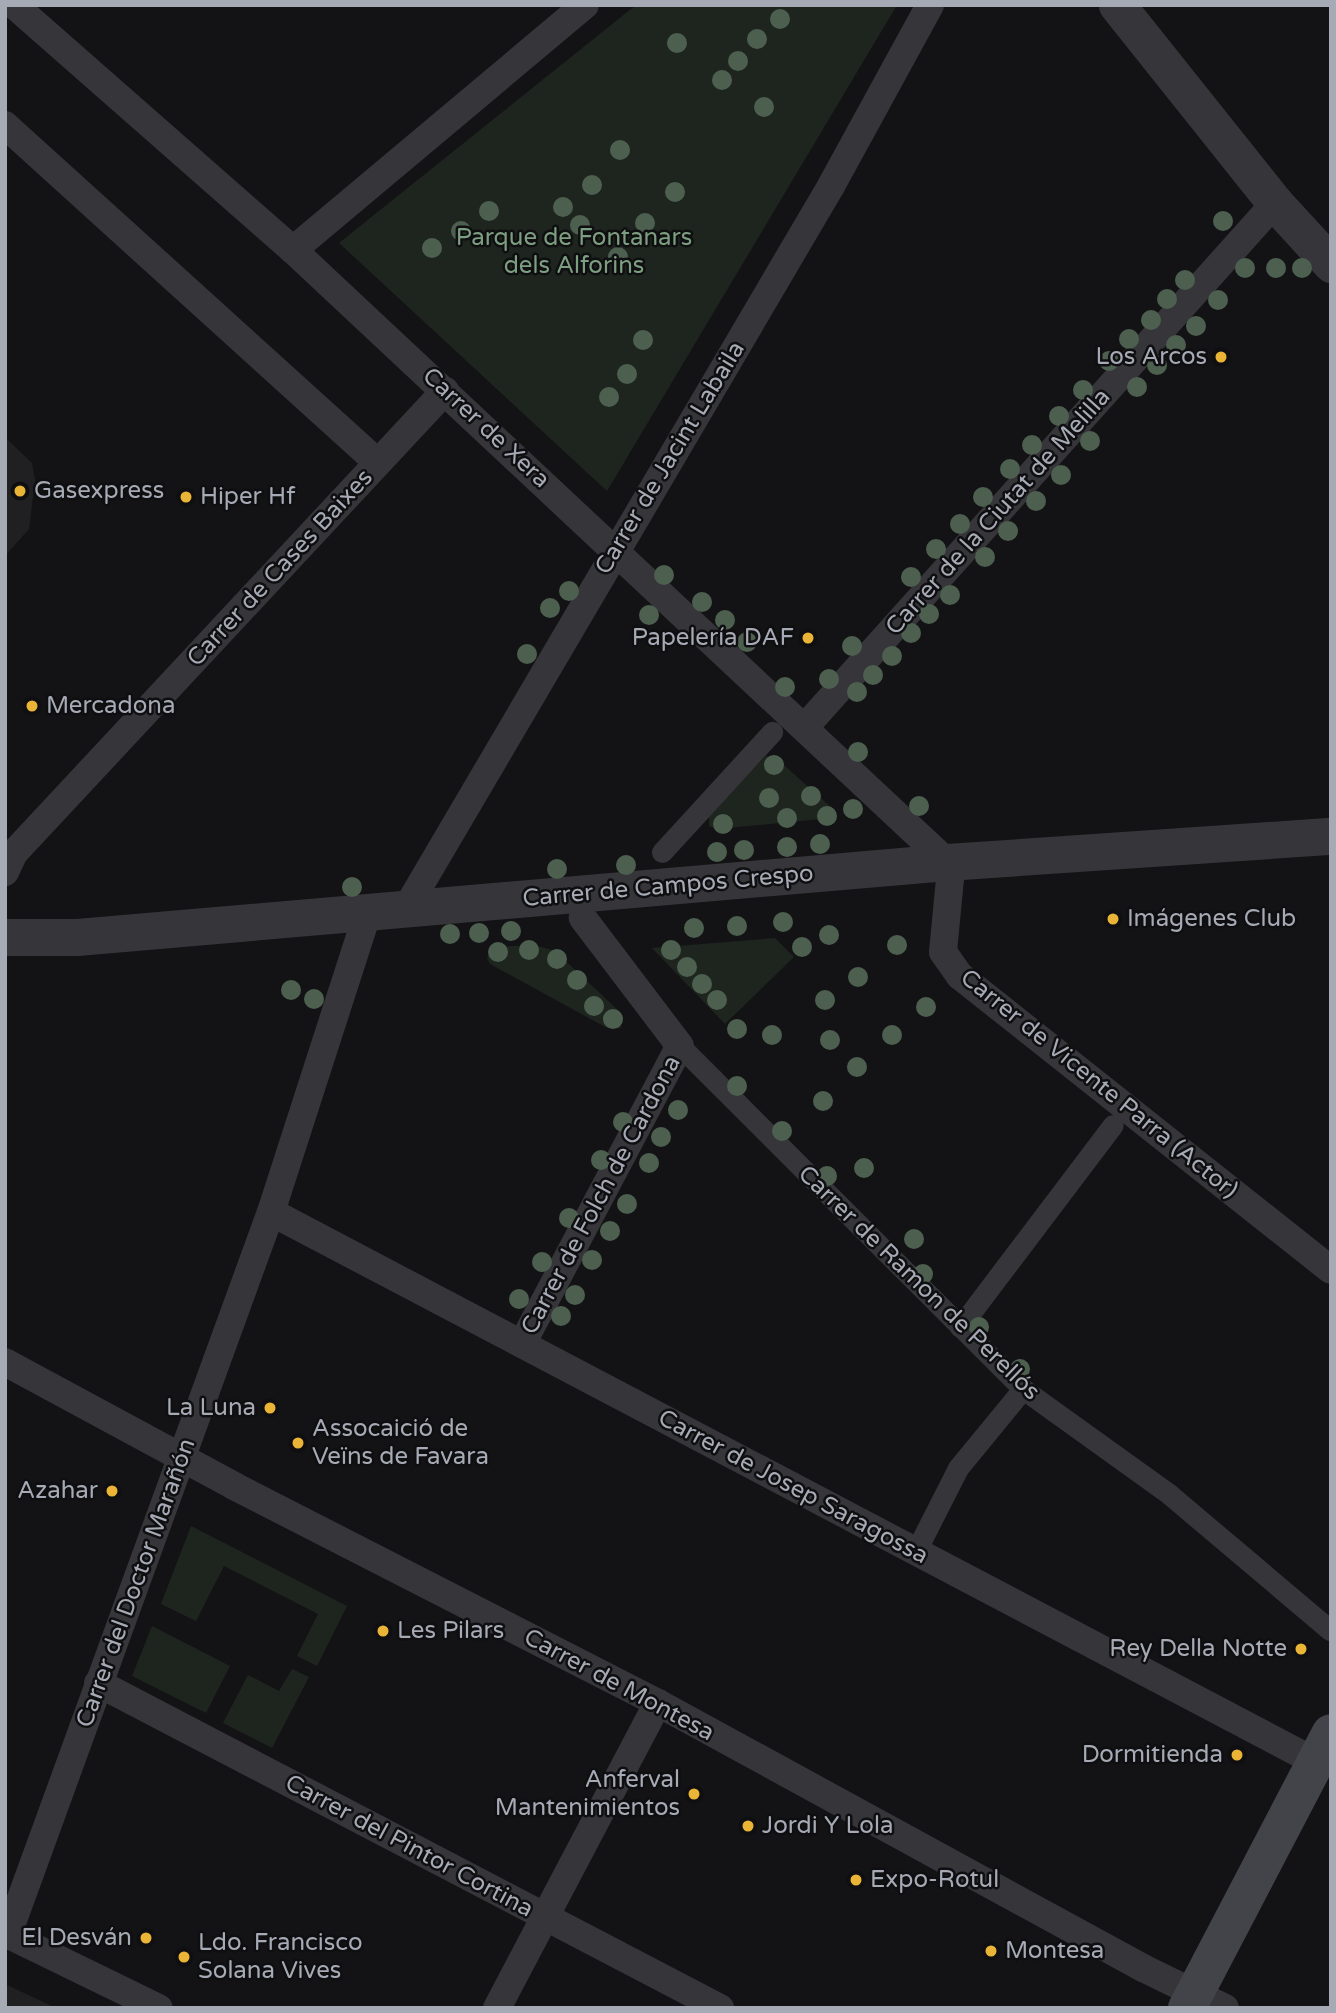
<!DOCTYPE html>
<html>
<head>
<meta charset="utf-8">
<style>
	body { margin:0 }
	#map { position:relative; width:1336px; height:2013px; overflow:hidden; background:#131315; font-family:"Varela Round",sans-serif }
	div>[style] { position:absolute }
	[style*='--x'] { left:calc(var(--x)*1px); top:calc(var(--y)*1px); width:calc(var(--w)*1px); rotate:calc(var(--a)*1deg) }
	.built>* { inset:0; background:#201f22 }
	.green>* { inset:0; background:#1e251f }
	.pedestrian>* { height:21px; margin:-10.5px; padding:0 10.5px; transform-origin:10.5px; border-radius:10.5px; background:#35353a }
	.minor>* { height:28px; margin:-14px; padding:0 14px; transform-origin:14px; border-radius:14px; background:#35353a }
	.tertiary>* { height:37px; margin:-18.5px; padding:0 18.5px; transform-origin:18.5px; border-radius:18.5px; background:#35353a }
	.secondary>* { height:38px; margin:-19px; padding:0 19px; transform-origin:19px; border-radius:19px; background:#43444a }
	.trees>* { width:20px; height:20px; margin:-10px; border-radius:50%; background:#4d6050 }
	.dots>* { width:19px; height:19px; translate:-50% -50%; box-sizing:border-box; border:4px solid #0f0e10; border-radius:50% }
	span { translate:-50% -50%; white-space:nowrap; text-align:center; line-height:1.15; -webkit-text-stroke:5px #0f0e10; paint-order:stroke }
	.park-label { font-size:24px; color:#7d9f81 }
	.poi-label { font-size:24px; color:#a6aab5 }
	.right { translate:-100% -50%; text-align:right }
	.left { translate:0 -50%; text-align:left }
	.street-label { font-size:24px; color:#a6aab5 }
	.frame { position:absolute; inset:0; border:7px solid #a6aab5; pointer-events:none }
</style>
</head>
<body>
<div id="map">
	<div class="built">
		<i style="clip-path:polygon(5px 437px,32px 463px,35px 480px,29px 529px,5px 556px)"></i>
		<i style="clip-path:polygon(5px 1984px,56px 2008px,5px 2008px)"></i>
	</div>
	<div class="green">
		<i style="clip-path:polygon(636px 5px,897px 5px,607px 491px,339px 243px)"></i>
		<i style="clip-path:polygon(766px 756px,776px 758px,832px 808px,831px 818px,717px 829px,709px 826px,709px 814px)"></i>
		<i style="clip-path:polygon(775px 938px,794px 957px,725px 1024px,652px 948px)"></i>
		<i style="clip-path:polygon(534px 945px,555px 951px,619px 1011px,621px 1028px,607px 1028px,490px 964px,487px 958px,493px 947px)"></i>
		<i style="clip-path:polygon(191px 1526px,347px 1606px,317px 1666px,297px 1656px,318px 1614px,224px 1566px,196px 1621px,161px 1604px)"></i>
		<i style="clip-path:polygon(152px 1626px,230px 1666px,206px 1713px,132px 1676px)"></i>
		<i style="clip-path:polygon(292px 1669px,309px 1677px,272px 1748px,223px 1723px,248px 1675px,279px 1691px)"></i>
	</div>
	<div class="pedestrian">
		<i style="--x:662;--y:852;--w:163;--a:-47.5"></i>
		<i style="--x:680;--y:1046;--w:485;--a:45"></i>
		<i style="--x:1023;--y:1389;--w:180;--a:35.7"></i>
		<i style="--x:1169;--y:1494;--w:211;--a:40.2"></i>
		<i style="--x:960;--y:1327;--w:253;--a:-52.9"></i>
		<i style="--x:922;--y:1539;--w:80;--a:-63.1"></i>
		<i style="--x:958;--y:1468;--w:102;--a:-50.6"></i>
	</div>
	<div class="minor">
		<i style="--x:14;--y:5;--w:371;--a:41.3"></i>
		<i style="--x:293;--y:250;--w:896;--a:43.1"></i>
		<i style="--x:947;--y:862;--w:17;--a:80"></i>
		<i style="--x:950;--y:879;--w:73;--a:95.5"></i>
		<i style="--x:943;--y:952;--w:29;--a:55"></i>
		<i style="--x:960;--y:976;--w:473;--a:38.4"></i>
		<i style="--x:5;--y:125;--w:503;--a:42.18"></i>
		<i style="--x:293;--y:250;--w:381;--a:-40"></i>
		<i style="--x:805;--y:727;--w:704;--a:-48.11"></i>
		<i style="--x:5;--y:872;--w:21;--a:-65"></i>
		<i style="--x:14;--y:853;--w:632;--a:-46.99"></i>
		<i style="--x:406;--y:909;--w:839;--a:-59.55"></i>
		<i style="--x:831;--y:186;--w:206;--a:-61.3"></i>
		<i style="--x:271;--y:1212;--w:1181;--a:27.76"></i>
		<i style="--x:522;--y:1344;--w:337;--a:-62.1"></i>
		<i style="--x:680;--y:1046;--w:161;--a:-127.2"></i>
		<i style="--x:5;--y:1362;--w:260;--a:28.4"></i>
		<i style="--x:234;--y:1486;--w:476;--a:27.1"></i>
		<i style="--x:658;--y:1703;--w:553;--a:28.65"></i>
		<i style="--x:1143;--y:1968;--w:91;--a:26"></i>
		<i style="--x:98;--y:1683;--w:702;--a:27.59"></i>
		<i style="--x:5;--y:1933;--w:171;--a:26"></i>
		<i style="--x:8;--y:1934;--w:768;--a:-69.99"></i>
		<i style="--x:271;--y:1212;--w:315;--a:-72.1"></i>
		<i style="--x:497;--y:2008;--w:345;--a:-62.2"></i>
	</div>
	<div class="tertiary">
		<i style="--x:1117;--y:5;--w:253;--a:51.4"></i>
		<i style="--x:1275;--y:203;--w:83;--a:47.4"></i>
		<i style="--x:5;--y:937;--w:72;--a:0"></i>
		<i style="--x:77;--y:937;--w:873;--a:-4.93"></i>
		<i style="--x:947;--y:862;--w:385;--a:-3.9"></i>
	</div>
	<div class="secondary">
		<i style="--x:1187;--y:2008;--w:310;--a:-62.4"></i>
	</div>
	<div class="trees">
		<i style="left:780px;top:19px"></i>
		<i style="left:757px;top:39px"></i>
		<i style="left:677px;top:43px"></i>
		<i style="left:738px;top:61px"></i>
		<i style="left:722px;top:80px"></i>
		<i style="left:764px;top:107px"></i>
		<i style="left:620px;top:150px"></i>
		<i style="left:592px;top:185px"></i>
		<i style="left:675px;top:192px"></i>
		<i style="left:563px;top:207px"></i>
		<i style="left:489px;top:211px"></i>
		<i style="left:1223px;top:221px"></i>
		<i style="left:645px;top:223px"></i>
		<i style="left:580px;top:225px"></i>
		<i style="left:461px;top:231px"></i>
		<i style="left:432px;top:248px"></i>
		<i style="left:618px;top:257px"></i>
		<i style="left:1245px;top:268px"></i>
		<i style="left:1276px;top:268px"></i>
		<i style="left:1302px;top:268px"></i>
		<i style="left:1185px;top:280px"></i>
		<i style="left:1167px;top:299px"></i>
		<i style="left:1218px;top:300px"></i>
		<i style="left:1151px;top:320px"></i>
		<i style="left:1196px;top:326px"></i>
		<i style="left:1129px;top:339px"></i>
		<i style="left:643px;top:340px"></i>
		<i style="left:1176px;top:345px"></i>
		<i style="left:1109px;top:361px"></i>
		<i style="left:1157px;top:365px"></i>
		<i style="left:627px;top:374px"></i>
		<i style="left:1137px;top:387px"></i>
		<i style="left:1083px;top:390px"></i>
		<i style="left:609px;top:397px"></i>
		<i style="left:1059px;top:416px"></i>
		<i style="left:1090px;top:441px"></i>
		<i style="left:1032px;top:445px"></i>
		<i style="left:1010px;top:469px"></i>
		<i style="left:1061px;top:475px"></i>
		<i style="left:983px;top:497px"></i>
		<i style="left:1036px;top:501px"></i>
		<i style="left:960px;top:524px"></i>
		<i style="left:1008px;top:531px"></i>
		<i style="left:936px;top:549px"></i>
		<i style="left:985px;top:557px"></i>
		<i style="left:664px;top:575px"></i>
		<i style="left:911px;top:577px"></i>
		<i style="left:569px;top:591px"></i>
		<i style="left:950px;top:595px"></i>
		<i style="left:702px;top:602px"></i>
		<i style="left:550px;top:608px"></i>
		<i style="left:929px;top:614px"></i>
		<i style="left:649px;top:615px"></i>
		<i style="left:725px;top:620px"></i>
		<i style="left:911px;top:633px"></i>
		<i style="left:747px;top:642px"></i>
		<i style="left:852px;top:646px"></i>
		<i style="left:527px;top:654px"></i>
		<i style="left:892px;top:656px"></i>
		<i style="left:873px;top:675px"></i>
		<i style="left:829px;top:679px"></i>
		<i style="left:785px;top:687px"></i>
		<i style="left:857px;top:692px"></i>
		<i style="left:858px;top:752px"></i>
		<i style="left:774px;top:765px"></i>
		<i style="left:811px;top:796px"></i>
		<i style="left:769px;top:798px"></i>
		<i style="left:919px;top:806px"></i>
		<i style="left:853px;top:809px"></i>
		<i style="left:827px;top:816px"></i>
		<i style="left:787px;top:818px"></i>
		<i style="left:723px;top:824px"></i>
		<i style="left:820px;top:844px"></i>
		<i style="left:787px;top:847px"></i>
		<i style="left:744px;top:850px"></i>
		<i style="left:717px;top:852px"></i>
		<i style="left:626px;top:865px"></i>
		<i style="left:557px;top:869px"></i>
		<i style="left:352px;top:887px"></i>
		<i style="left:783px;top:922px"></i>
		<i style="left:737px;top:926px"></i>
		<i style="left:694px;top:928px"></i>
		<i style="left:511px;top:931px"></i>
		<i style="left:479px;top:933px"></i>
		<i style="left:450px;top:934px"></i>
		<i style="left:829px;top:935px"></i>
		<i style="left:897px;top:945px"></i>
		<i style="left:802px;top:947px"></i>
		<i style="left:529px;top:950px"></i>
		<i style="left:671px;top:950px"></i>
		<i style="left:498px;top:952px"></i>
		<i style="left:557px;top:959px"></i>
		<i style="left:687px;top:967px"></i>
		<i style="left:858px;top:977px"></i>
		<i style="left:577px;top:980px"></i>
		<i style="left:702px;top:984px"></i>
		<i style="left:291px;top:990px"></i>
		<i style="left:314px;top:999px"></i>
		<i style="left:717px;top:1000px"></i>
		<i style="left:825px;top:1000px"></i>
		<i style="left:594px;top:1006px"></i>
		<i style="left:926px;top:1007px"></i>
		<i style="left:613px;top:1019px"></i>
		<i style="left:737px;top:1029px"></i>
		<i style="left:772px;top:1035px"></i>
		<i style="left:892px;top:1035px"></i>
		<i style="left:830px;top:1040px"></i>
		<i style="left:857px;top:1067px"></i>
		<i style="left:737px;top:1086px"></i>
		<i style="left:823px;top:1101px"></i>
		<i style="left:678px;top:1110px"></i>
		<i style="left:623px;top:1122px"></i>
		<i style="left:782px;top:1131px"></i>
		<i style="left:661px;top:1137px"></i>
		<i style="left:601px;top:1160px"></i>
		<i style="left:649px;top:1163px"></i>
		<i style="left:864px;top:1168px"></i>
		<i style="left:827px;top:1176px"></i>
		<i style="left:627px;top:1204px"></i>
		<i style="left:569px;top:1218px"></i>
		<i style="left:610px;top:1231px"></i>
		<i style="left:914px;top:1239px"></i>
		<i style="left:592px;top:1260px"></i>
		<i style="left:542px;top:1262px"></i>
		<i style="left:923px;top:1274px"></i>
		<i style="left:575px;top:1295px"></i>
		<i style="left:519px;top:1299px"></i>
		<i style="left:561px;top:1316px"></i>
		<i style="left:979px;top:1327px"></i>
		<i style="left:1020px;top:1369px"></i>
	</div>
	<div class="dots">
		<i style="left:1221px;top:357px;background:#eab437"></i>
		<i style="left:20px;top:491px;background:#eab437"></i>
		<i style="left:186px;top:497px;background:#eab437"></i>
		<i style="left:808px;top:638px;background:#eab437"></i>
		<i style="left:32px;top:706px;background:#eab437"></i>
		<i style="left:1113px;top:919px;background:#eab437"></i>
		<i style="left:270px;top:1408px;background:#eab437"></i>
		<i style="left:298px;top:1443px;background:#eab437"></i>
		<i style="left:112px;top:1491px;background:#eab437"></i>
		<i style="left:383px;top:1631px;background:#eab437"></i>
		<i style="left:1301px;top:1649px;background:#eab437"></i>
		<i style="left:1237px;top:1755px;background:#eab437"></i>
		<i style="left:694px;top:1794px;background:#eab437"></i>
		<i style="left:748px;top:1826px;background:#eab437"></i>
		<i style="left:856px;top:1880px;background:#eab437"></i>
		<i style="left:146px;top:1938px;background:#eab437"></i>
		<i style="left:991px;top:1951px;background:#eab437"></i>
		<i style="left:184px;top:1957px;background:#eab437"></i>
	</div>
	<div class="park-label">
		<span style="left:574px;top:252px">Parque de Fontanars<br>dels Alforins</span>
	</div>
	<div class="poi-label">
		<span class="right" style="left:1207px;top:357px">Los Arcos</span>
		<span class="left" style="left:34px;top:491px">Gasexpress</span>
		<span class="left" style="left:200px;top:497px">Hiper Hf</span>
		<span class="right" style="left:794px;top:638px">Papelería DAF</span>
		<span class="left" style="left:46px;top:706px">Mercadona</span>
		<span class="left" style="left:1127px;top:919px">Imágenes Club</span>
		<span class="right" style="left:256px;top:1408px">La Luna</span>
		<span class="left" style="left:312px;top:1443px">Assocaició de<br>Veïns de Favara</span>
		<span class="right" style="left:98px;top:1491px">Azahar</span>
		<span class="left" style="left:397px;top:1631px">Les Pilars</span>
		<span class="right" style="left:1287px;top:1649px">Rey Della Notte</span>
		<span class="right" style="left:1223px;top:1755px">Dormitienda</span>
		<span class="right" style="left:680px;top:1794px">Anferval<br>Mantenimientos</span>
		<span class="left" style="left:762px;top:1826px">Jordi Y Lola</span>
		<span class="left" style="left:870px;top:1880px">Expo-Rotul</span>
		<span class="right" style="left:132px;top:1938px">El Desván</span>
		<span class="left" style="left:198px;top:1957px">Ldo. Francisco<br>Solana Vives</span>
		<span class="left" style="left:1005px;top:1951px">Montesa</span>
	</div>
	<div class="street-label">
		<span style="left:486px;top:428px;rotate:43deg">Carrer de Xera</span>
		<span style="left:670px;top:458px;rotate:-59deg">Carrer de Jacint Labaila</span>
		<span style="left:998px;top:512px;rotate:-48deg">Carrer de la Ciutat de Melilla</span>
		<span style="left:280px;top:568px;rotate:-47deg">Carrer de Cases Baixes</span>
		<span style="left:668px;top:886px;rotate:-5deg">Carrer de Campos Crespo</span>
		<span style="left:1099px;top:1084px;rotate:39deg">Carrer de Vicente Parra (Actor)</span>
		<span style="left:601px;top:1195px;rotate:-62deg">Carrer de Folch de Cardona</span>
		<span style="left:919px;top:1283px;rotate:44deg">Carrer de Ramon de Perellós</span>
		<span style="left:793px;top:1487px;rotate:28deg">Carrer de Josep Saragossa</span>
		<span style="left:136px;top:1583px;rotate:-70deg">Carrer del Doctor Marañón</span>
		<span style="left:619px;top:1685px;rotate:28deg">Carrer de Montesa</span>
		<span style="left:409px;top:1846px;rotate:28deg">Carrer del Pintor Cortina</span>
	</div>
	<div class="frame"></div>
</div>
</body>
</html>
